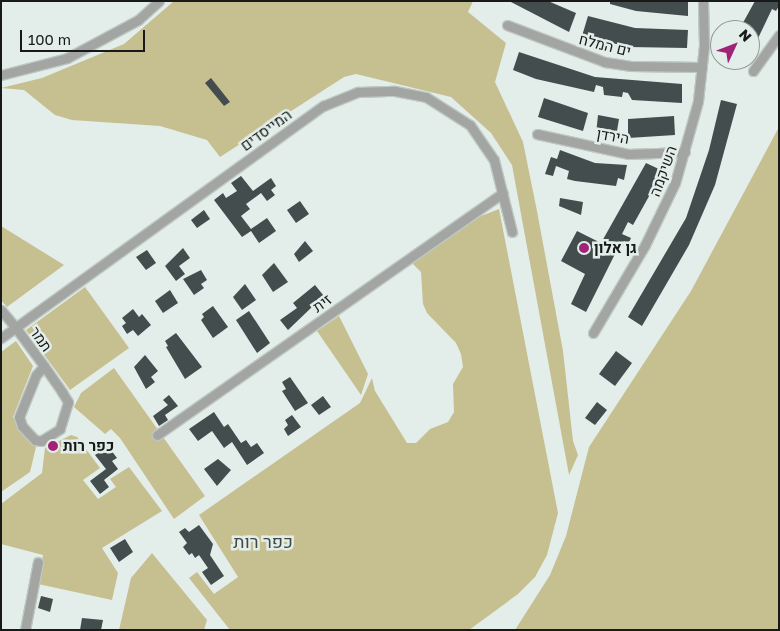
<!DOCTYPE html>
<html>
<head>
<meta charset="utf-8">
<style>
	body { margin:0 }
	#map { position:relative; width:780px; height:631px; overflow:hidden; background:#e3eeea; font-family:"Golos Text",Heebo,sans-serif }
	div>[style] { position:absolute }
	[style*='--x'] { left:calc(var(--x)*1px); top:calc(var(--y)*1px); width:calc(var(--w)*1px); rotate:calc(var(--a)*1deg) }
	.green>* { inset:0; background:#c6bf90 }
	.building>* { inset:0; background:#434d4e }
	.roads { filter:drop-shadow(1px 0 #bec8c4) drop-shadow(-1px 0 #bec8c4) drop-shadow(0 1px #bec8c4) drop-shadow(0 -1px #bec8c4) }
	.minor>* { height:9px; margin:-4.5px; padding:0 4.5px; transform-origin:4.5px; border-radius:4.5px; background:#a3a5a2 }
	.dots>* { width:14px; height:14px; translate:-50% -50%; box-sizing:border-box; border:2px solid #e3eeea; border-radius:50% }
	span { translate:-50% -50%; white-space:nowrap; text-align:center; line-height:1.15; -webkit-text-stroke:5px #e3eeea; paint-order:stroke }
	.street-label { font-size:15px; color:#171a19 }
	.poi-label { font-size:15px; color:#171a19; font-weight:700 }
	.left { translate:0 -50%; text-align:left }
	.quarter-label { font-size:18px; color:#404946 }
	.frame { position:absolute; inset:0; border:2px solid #171a19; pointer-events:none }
	.north { position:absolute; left:710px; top:20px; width:50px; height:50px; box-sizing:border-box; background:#e3eeea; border:1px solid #919996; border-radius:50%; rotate:47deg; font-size:14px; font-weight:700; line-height:20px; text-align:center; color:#171a19 }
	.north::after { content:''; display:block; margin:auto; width:18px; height:22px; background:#a12377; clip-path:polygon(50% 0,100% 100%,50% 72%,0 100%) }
	.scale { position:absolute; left:20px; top:30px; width:125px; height:22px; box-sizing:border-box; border:2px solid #171a19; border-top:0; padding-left:6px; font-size:15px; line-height:18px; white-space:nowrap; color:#171a19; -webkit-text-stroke:4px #e3eeea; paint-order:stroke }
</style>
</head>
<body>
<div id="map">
	<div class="green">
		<i style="clip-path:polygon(174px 1px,473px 1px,468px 12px,506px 43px,495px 82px,523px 142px,537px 211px,563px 351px,573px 441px,578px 455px,569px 475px,512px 165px,491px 133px,451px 97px,356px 74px,344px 77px,220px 157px,207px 140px,160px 126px,72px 120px,55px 115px,24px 90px,1px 88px,42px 78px,124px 44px)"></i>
		<i style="clip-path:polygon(779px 127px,779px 630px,515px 630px,550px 575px,566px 536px,589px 447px,691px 291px)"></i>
		<i style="clip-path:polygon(499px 209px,558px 513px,547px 555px,535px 577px,518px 594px,469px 630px,230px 630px,189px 578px,197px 572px,214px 594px,238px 577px,199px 515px,360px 403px,372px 378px,375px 391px,407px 443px,416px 443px,430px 429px,448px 422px,454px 412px,453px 384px,463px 367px,461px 354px,456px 343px,427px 313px,423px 304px,421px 272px,412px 263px,481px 216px)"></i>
		<i style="clip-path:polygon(1px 226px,64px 265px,7px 307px,1px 300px)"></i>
		<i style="clip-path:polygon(85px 287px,129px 348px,70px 390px,26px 330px)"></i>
		<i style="clip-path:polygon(339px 316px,368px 374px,361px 395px,317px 331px)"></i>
		<i style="clip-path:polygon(16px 341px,33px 366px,13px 417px,36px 447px,30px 472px,1px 492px,1px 352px)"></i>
		<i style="clip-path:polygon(114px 368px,205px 496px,174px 519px,120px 438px,111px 429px,105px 434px,74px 407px,81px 393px)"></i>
		<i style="clip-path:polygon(71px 435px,77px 437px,100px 468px,83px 480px,98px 499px,116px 487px,110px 479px,129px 467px,162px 511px,102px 548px,118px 573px,112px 600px,38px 584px,43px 555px,1px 544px,1px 504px,42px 473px,45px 448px)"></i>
		<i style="clip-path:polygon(152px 553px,207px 620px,204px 630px,119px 630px,131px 578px)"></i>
	</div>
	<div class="building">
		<i style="clip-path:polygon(509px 1px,548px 1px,576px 13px,569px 32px)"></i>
		<i style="clip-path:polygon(610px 1px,688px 1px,688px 16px,636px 11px,610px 4px)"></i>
		<i style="clip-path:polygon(755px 1px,779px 1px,779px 6px,776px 11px,772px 9px,750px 55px,750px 30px,739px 30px)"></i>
		<i style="clip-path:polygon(588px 16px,635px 28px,688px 30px,687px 48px,629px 47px,582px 36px)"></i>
		<i style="clip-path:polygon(519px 52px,595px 77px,682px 84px,682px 103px,632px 100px,628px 93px,623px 92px,622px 97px,604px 95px,603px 87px,596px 85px,594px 92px,536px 79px,513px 70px)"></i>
		<i style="clip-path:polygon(211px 78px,230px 102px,224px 106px,205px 83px)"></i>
		<i style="clip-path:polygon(544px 98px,588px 113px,583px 131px,538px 117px)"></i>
		<i style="clip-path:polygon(721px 100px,737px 104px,715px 185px,689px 245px,642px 326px,628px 317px,686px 218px,709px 150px)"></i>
		<i style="clip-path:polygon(598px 115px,619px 119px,616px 137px,596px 134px)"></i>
		<i style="clip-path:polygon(674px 116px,675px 135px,628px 138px,628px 119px)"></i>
		<i style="clip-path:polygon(560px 150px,595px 163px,627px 165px,624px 180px,618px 178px,616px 186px,575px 181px,567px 179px,569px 171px,556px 166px,553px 176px,545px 174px,551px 157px,557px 159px)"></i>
		<i style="clip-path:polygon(646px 163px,663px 171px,633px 225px,628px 222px,622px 234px,631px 238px,627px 247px,620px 244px,586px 312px,571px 304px,585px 274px,561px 261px,577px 231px,601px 243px)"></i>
		<i style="clip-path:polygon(241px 176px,253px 191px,271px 178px,276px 186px,271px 190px,275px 195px,267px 201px,261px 193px,246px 204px,250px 209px,241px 216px,251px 229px,267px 218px,276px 231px,259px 243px,251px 231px,242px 237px,214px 200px,223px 193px,226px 198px,237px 191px,231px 183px)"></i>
		<i style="clip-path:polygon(560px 198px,583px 202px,581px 215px,559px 206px)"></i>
		<i style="clip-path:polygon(300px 201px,309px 214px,296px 223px,287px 210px)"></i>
		<i style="clip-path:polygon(204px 210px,210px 219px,197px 228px,191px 220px)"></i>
		<i style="clip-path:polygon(305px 241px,313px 251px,299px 262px,294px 254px)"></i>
		<i style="clip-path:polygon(183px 248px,190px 258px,179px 266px,185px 274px,176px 281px,165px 266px)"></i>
		<i style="clip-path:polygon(147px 250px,156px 263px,146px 270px,136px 257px)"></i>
		<i style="clip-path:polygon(274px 263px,288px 282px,273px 292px,262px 275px)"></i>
		<i style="clip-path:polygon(201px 270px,207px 280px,201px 284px,204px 288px,194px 295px,183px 279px)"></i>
		<i style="clip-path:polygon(245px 284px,256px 300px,242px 310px,233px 297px)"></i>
		<i style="clip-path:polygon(315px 285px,328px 301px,315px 311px,312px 307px,288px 330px,280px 320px,297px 308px,293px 303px)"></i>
		<i style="clip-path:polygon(170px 290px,178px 303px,163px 313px,155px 301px)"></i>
		<i style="clip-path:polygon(213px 306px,228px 327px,213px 338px,201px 320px,204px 317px,202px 314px)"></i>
		<i style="clip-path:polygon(133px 309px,139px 317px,142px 314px,151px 325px,138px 336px,133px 330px,127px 334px,122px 326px,126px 323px,122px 318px)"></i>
		<i style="clip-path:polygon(249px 311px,270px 343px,257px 353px,236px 320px)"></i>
		<i style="clip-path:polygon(176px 333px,202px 367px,185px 379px,166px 347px,168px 346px,165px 341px)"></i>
		<i style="clip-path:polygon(616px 351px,632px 363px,615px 386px,599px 374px)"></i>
		<i style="clip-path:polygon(145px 355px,158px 371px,151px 377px,155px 382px,146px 389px,134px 367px)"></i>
		<i style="clip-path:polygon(290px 377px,308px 403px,295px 411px,282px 391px,286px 389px,282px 382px)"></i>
		<i style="clip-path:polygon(169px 395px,178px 406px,165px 415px,168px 420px,159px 426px,153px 416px,168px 405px,163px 400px)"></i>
		<i style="clip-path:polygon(323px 396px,331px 407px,319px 415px,311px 405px)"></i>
		<i style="clip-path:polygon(597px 402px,607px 410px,595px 425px,585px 418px)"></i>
		<i style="clip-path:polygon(214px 412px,224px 427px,228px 424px,241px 443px,246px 440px,251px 447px,257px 443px,264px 453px,247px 465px,232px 442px,224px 448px,212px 431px,198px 441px,189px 429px)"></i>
		<i style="clip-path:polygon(292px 415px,301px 427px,288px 436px,284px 429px,288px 425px,285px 420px)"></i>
		<i style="clip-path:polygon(108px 446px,117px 458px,112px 461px,118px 469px,104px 480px,109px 487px,100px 494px,90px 481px,106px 469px,95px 455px)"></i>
		<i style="clip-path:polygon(218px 459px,231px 470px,217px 486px,204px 469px)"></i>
		<i style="clip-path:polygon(199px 525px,213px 544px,210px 555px,224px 576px,211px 585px,202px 572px,208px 568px,199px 555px,195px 558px,192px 553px,189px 555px,183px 547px,187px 543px,179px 532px,185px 528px,189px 532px)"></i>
		<i style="clip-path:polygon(125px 539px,133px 552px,119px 562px,110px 548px)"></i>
		<i style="clip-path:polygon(41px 596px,53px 599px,50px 612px,38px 608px)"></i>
		<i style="clip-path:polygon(82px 618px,103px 620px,101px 630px,80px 630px)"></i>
	</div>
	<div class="roads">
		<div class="minor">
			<i style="--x:507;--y:25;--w:105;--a:20.7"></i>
			<i style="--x:605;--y:62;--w:26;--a:9"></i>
			<i style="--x:631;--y:66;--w:71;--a:0.8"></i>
			<i style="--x:753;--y:71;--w:44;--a:-54.2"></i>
			<i style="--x:1;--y:75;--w:68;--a:-14.4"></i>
			<i style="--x:67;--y:58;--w:81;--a:-28.2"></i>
			<i style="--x:138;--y:20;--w:28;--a:-42"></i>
			<i style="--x:537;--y:134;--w:93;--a:12.4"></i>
			<i style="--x:628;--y:154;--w:57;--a:-2"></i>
			<i style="--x:1;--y:310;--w:23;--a:50"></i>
			<i style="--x:16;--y:328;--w:47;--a:53.6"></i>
			<i style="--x:44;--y:366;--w:32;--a:55"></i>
			<i style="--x:62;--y:392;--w:12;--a:59"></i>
			<i style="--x:68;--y:402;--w:28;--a:107"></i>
			<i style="--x:60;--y:429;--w:22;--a:148"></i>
			<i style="--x:41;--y:441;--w:6;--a:-171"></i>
			<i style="--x:35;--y:440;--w:19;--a:-133"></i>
			<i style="--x:22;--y:426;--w:9;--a:-108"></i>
			<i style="--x:19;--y:417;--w:45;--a:-68"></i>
			<i style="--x:36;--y:375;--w:12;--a:-48"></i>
			<i style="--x:593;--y:333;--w:102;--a:-59.4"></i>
			<i style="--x:645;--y:245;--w:69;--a:-64.2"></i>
			<i style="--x:675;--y:183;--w:85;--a:-74.3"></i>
			<i style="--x:698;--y:101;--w:55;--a:-83.8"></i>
			<i style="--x:704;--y:46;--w:45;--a:-91.3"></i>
			<i style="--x:1;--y:338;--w:397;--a:-35.8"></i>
			<i style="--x:323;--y:106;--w:38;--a:-22"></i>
			<i style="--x:358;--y:92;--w:37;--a:-2"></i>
			<i style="--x:395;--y:91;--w:32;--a:11"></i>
			<i style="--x:426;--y:97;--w:52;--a:32.5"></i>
			<i style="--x:470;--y:125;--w:42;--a:55.6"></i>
			<i style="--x:494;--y:160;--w:74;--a:76"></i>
			<i style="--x:157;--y:435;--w:422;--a:-35"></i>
			<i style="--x:25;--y:630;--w:69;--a:-79.2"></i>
		</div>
	</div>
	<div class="dots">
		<i style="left:584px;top:248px;background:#a12377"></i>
		<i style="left:53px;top:446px;background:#a12377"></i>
	</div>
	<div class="street-label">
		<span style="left:605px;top:45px;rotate:14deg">ים המלח</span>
		<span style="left:266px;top:130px;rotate:-36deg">המייסדים</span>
		<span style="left:613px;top:136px;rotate:10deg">הירדן</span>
		<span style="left:663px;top:171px;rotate:-70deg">השיקמה</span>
		<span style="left:322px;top:303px;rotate:-35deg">זית</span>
		<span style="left:41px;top:339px;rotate:54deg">תמר</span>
	</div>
	<div class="poi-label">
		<span class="left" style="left:594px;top:248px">גן אלון</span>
		<span class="left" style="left:63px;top:446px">כפר רות</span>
	</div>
	<div class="quarter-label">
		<span style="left:263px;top:541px">כפר רות</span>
	</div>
	<div class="frame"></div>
	<div class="north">N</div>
	<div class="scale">100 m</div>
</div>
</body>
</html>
